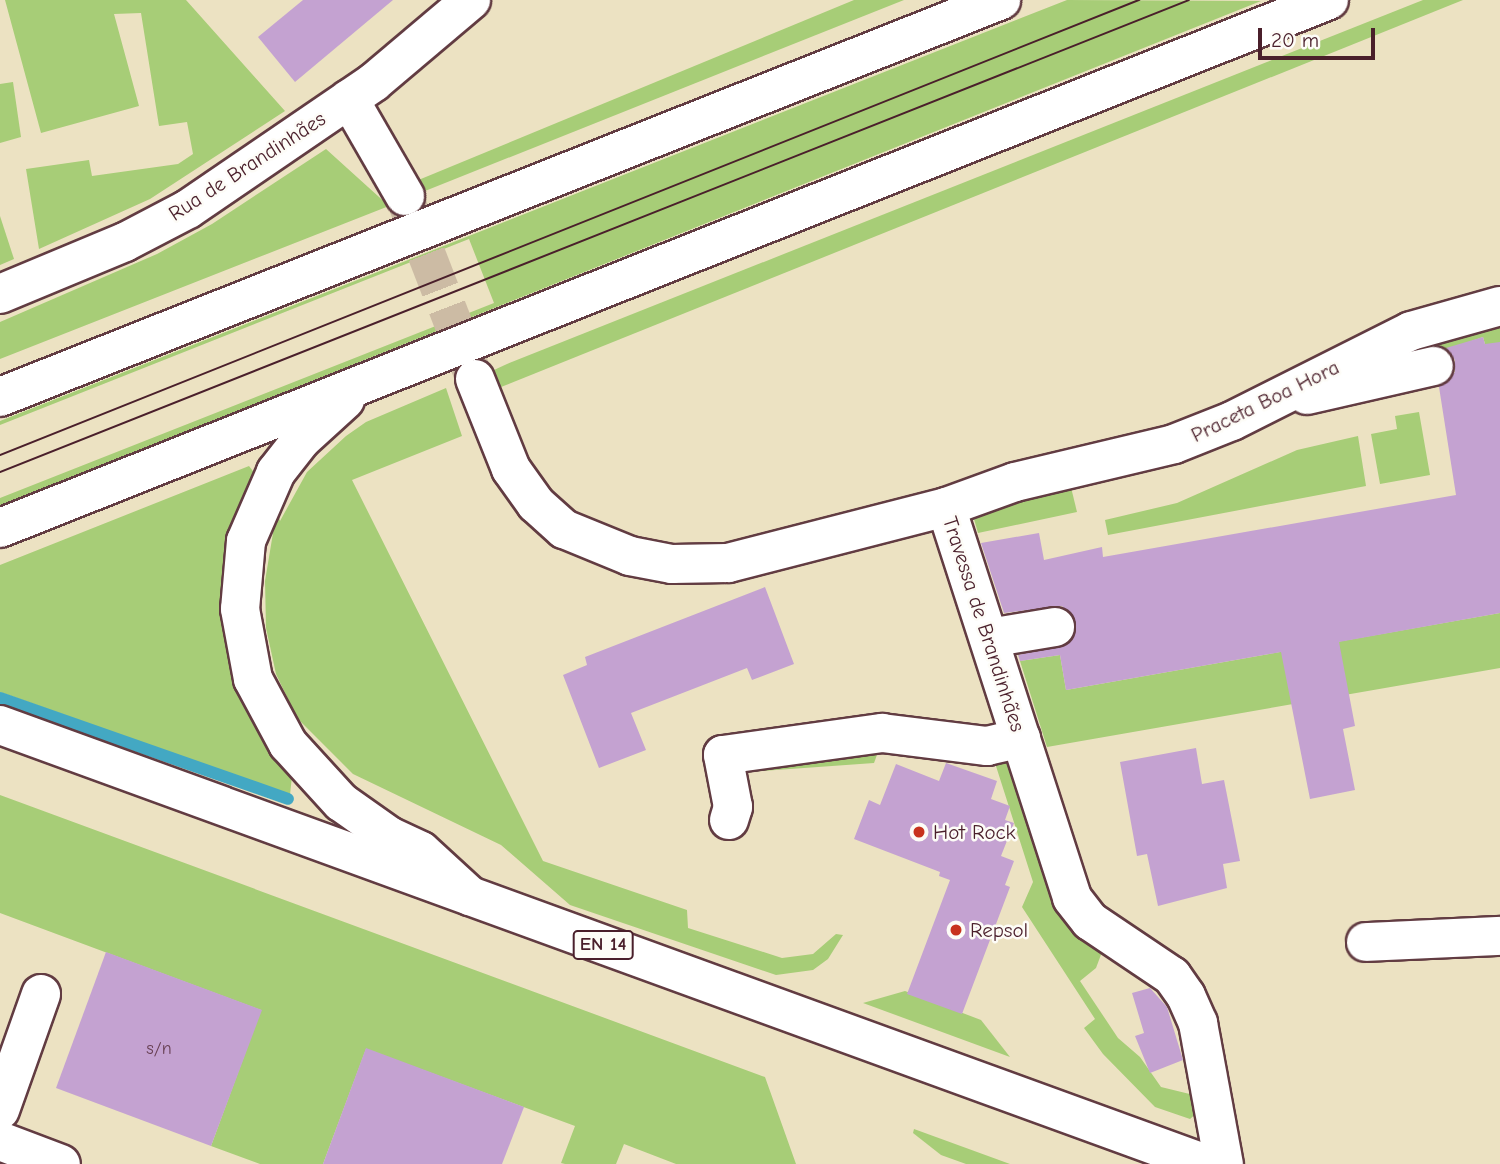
<!DOCTYPE html>
<html>
<head>
<meta charset="utf-8">
<style>
	body { margin:0 }
	#map { position:relative; width:1500px; height:1164px; overflow:hidden; background:#ece2c2; font-family:"Comic Neue",sans-serif }
	div>[style] { position:absolute }
	[style*='--x'] { left:calc(var(--x)*1px); top:calc(var(--y)*1px); width:calc(var(--w)*1px); rotate:calc(var(--a)*1deg) }
	.green>* { inset:0; background:#a7cd77 }
	.stream>* { height:12px; margin:-6px; padding:0 6px; transform-origin:6px; border-radius:6px; background:#43a8c3 }
	.building>* { inset:0; background:#c4a2d1 }
	.minor-tunnel>* { height:38px; margin-top:-19px; transform-origin:0; background:repeating-linear-gradient(90deg,#ccbba4 0 38px,transparent 0 57px) }
	.roads { filter:drop-shadow(2px 0 #623c42) drop-shadow(-2px 0 #623c42) drop-shadow(0 2px #623c42) drop-shadow(0 -2px #623c42) }
	.minor>* { height:38px; margin:-19px; padding:0 19px; transform-origin:19px; border-radius:19px; background:#fff }
	.major>* { height:38px; margin:-19px; padding:0 19px; transform-origin:19px; border-radius:19px; background:#fff }
	.highway>* { height:38px; margin:-19px; padding:0 19px; transform-origin:19px; border-radius:19px; background:#fff }
	.tram>* { height:2px; margin:-1px; padding:0 1px; transform-origin:1px; border-radius:1px; background:#4a1f2b }
	.dots>* { width:19px; height:19px; translate:-50% -50%; box-sizing:border-box; border:4px solid #fdfcf7; border-radius:50% }
	span { translate:-50% -50%; white-space:nowrap; text-align:center; line-height:1.15; -webkit-text-stroke:5px #fdfcf7; paint-order:stroke }
	.number-label { font-size:18px; color:#684054 }
	.number-label span { -webkit-text-stroke-width:0 }
	.shield-label span { padding:2px 5px; background:#fdfcf7; border:2px solid; border-radius:5px; -webkit-text-stroke-width:0 }
	.shield-label { font-size:19px; color:#4a1f2b; font-weight:700 }
	.street-label { font-size:21px; color:#4a1f2b }
	.poi-label { font-size:21px; color:#4a1f2b }
	.left { translate:0 -50%; text-align:left }
	.scale { position:absolute; left:1258px; top:28px; width:117px; height:32px; box-sizing:border-box; border:4px solid #4a1f2b; border-top:0; padding-left:9px; font-size:21px; line-height:24px; white-space:nowrap; color:#4a1f2b; -webkit-text-stroke:5px #fdfcf7; paint-order:stroke }
</style>
</head>
<body>
<div id="map">
	<div class="green">
		<i style="clip-path:polygon(5px 0,186px 0,285px 111px,150px 199px,39px 249px,26px 169px,89px 160px,92px 176px,178px 164px,193px 154px,187px 122px,159px 126px,141px 13px,114px 14px,139px 106px,41px 133px)"></i>
		<i style="clip-path:polygon(854px 0,904px 0,420px 193px,416px 181px)"></i>
		<i style="clip-path:polygon(1067px 0,1261px 1px,0 506px,0 498px,494px 303px,469px 239px,0 425px,0 421px)"></i>
		<i style="clip-path:polygon(1423px 0,1463px 0,501px 387px,494px 370px,507px 364px)"></i>
		<i style="clip-path:polygon(13px 82px,21px 137px,0 143px,0 84px)"></i>
		<i style="clip-path:polygon(326px 149px,389px 206px,0 359px,0 322px,157px 254px,212px 224px)"></i>
		<i style="clip-path:polygon(0 216px,14px 259px,0 265px)"></i>
		<i style="clip-path:polygon(1500px 319px,1500px 345px,1485px 344px,1483px 337px,1395px 368px,1420px 338px)"></i>
		<i style="clip-path:polygon(446px 388px,462px 436px,352px 480px,543px 861px,687px 910px,688px 928px,782px 958px,813px 954px,836px 934px,843px 935px,828px 959px,813px 970px,776px 975px,570px 905px,501px 845px,353px 774px,297px 718px,276px 674px,266px 628px,265px 581px,277px 509px,280px 521px,307px 472px,346px 436px,366px 422px)"></i>
		<i style="clip-path:polygon(1419px 412px,1430px 475px,1380px 484px,1371px 434px,1397px 429px,1395px 416px)"></i>
		<i style="clip-path:polygon(1358px 436px,1366px 486px,1108px 535px,1105px 520px,1177px 503px,1297px 450px)"></i>
		<i style="clip-path:polygon(249px 466px,256px 475px,223px 559px,225px 640px,235px 681px,249px 713px,275px 759px,292px 776px,290px 795px,0 692px,0 565px)"></i>
		<i style="clip-path:polygon(1069px 479px,1077px 512px,978px 533px,972px 512px)"></i>
		<i style="clip-path:polygon(1500px 613px,1500px 668px,1047px 747px,1020px 661px,1060px 655px,1066px 690px)"></i>
		<i style="clip-path:polygon(881px 744px,874px 763px,747px 772px,747px 769px)"></i>
		<i style="clip-path:polygon(1016px 756px,1105px 944px,1096px 968px,1080px 981px,1118px 1038px,1140px 1057px,1161px 1087px,1202px 1097px,1200px 1110px,1190px 1119px,1155px 1107px,1103px 1054px,1084px 1028px,1095px 1019px,1022px 907px,1033px 882px,995px 763px)"></i>
		<i style="clip-path:polygon(0 795px,765px 1077px,796px 1164px,676px 1164px,624px 1144px,616px 1164px,565px 1164px,561px 1163px,575px 1126px,366px 1049px,323px 1164px,260px 1164px,211px 1146px,261px 1010px,0 913px)"></i>
		<i style="clip-path:polygon(905px 991px,981px 1020px,1010px 1057px,863px 1003px)"></i>
		<i style="clip-path:polygon(914px 1129px,1010px 1164px,966px 1164px,941px 1155px,913px 1133px)"></i>
	</div>
	<div class="stream">
		<i style="--x:0;--y:698;--w:305;--a:19.3"></i>
	</div>
	<div class="building">
		<i style="clip-path:polygon(303px 0,393px 0,295px 82px,258px 37px)"></i>
		<i style="clip-path:polygon(1483px 337px,1485px 344px,1500px 342px,1500px 613px,1339px 642px,1355px 726px,1343px 729px,1355px 790px,1310px 799px,1281px 652px,1066px 690px,1060px 655px,1020px 661px,1018px 655px,1068px 644px,1076px 623px,1062px 606px,1004px 613px,981px 543px,1039px 533px,1044px 560px,1102px 547px,1103px 557px,1456px 495px,1439px 387px,1455px 372px,1455px 360px,1446px 348px)"></i>
		<i style="clip-path:polygon(765px 587px,794px 664px,752px 680px,747px 668px,631px 713px,646px 750px,599px 768px,563px 675px,587px 665px,585px 657px)"></i>
		<i style="clip-path:polygon(1196px 748px,1202px 784px,1224px 780px,1240px 861px,1223px 864px,1227px 888px,1158px 906px,1147px 854px,1137px 856px,1120px 762px)"></i>
		<i style="clip-path:polygon(946px 763px,997px 781px,991px 799px,1010px 806px,1005px 820px,1014px 823px,1001px 856px,1014px 861px,1005px 885px,1010px 887px,962px 1014px,907px 994px,950px 880px,939px 876px,940px 872px,854px 839px,869px 800px,880px 805px,896px 764px,939px 781px)"></i>
		<i style="clip-path:polygon(106px 952px,262px 1010px,211px 1146px,56px 1088px)"></i>
		<i style="clip-path:polygon(1150px 988px,1167px 1007px,1183px 1060px,1150px 1073px,1135px 1036px,1144px 1033px,1132px 993px)"></i>
		<i style="clip-path:polygon(366px 1048px,524px 1107px,502px 1164px,323px 1164px)"></i>
	</div>
	<div class="minor-tunnel">
		<i style="--x:406;--y:201;--w:189;--a:68.9"></i>
	</div>
	<div class="roads">
		<div class="minor">
			<i style="--x:349;--y:99;--w:112;--a:60"></i>
			<i style="--x:0;--y:294;--w:135;--a:-22.6"></i>
			<i style="--x:125;--y:242;--w:71;--a:-27.6"></i>
			<i style="--x:188;--y:209;--w:225;--a:-34.3"></i>
			<i style="--x:374;--y:82;--w:127;--a:-40.2"></i>
			<i style="--x:475;--y:379;--w:97;--a:68.2"></i>
			<i style="--x:511;--y:469;--w:43;--a:54.5"></i>
			<i style="--x:536;--y:504;--w:38;--a:42"></i>
			<i style="--x:564;--y:529;--w:71;--a:22.2"></i>
			<i style="--x:630;--y:556;--w:43;--a:10.8"></i>
			<i style="--x:672;--y:564;--w:56;--a:-1"></i>
			<i style="--x:728;--y:563;--w:225;--a:-14.4"></i>
			<i style="--x:946;--y:507;--w:411;--a:72.1"></i>
			<i style="--x:1072;--y:898;--w:29;--a:52"></i>
			<i style="--x:1090;--y:921;--w:99;--a:33.9"></i>
			<i style="--x:1172;--y:976;--w:24;--a:55"></i>
			<i style="--x:1186;--y:996;--w:30;--a:66"></i>
			<i style="--x:1198;--y:1023;--w:143;--a:79.6"></i>
			<i style="--x:1307;--y:395;--w:130;--a:-12.9"></i>
			<i style="--x:946;--y:507;--w:73;--a:-19.9"></i>
			<i style="--x:1015;--y:482;--w:163;--a:-13.4"></i>
			<i style="--x:1174;--y:444;--w:62;--a:-21.6"></i>
			<i style="--x:1232;--y:421;--w:200;--a:-26.7"></i>
			<i style="--x:1411;--y:331;--w:92;--a:-15.7"></i>
			<i style="--x:989;--y:638;--w:67;--a:-9.5"></i>
			<i style="--x:729;--y:820;--w:14;--a:-73"></i>
			<i style="--x:733;--y:807;--w:53;--a:-100.9"></i>
			<i style="--x:723;--y:755;--w:161;--a:-7.9"></i>
			<i style="--x:882;--y:733;--w:106;--a:7.1"></i>
			<i style="--x:987;--y:746;--w:35;--a:-13"></i>
			<i style="--x:1366;--y:942;--w:134;--a:-2.6"></i>
			<i style="--x:0;--y:1110;--w:123;--a:-70.5"></i>
		</div>
		<div class="major">
			<i style="--x:0;--y:397;--w:1077;--a:-21.63"></i>
			<i style="--x:345;--y:400;--w:59;--a:137.7"></i>
			<i style="--x:301;--y:440;--w:41;--a:128"></i>
			<i style="--x:276;--y:472;--w:75;--a:113.5"></i>
			<i style="--x:246;--y:541;--w:68;--a:95"></i>
			<i style="--x:240;--y:609;--w:71;--a:79.5"></i>
			<i style="--x:253;--y:679;--w:74;--a:61.7"></i>
			<i style="--x:288;--y:744;--w:79;--a:47.6"></i>
			<i style="--x:341;--y:802;--w:59;--a:35.3"></i>
			<i style="--x:389;--y:836;--w:35;--a:25"></i>
			<i style="--x:421;--y:851;--w:67;--a:42.6"></i>
			<i style="--x:0;--y:528;--w:1430;--a:-21.67"></i>
			<i style="--x:0;--y:1141;--w:65;--a:20.7"></i>
		</div>
		<div class="highway">
			<i style="--x:0;--y:725;--w:1283;--a:20"></i>
		</div>
	</div>
	<div class="tram">
		<i style="--x:0;--y:455;--w:1227;--a:-21.78"></i>
		<i style="--x:0;--y:472;--w:1279;--a:-21.65"></i>
	</div>
	<div class="dots">
		<i style="left:919px;top:832px;background:#c8321e"></i>
		<i style="left:956px;top:930px;background:#c8321e"></i>
	</div>
	<div class="number-label">
		<span style="left:159px;top:1049px">s/n</span>
	</div>
	<div class="shield-label">
		<span style="left:603px;top:945px">EN 14</span>
	</div>
	<div class="street-label">
		<span style="left:247px;top:166px;rotate:-33deg">Rua de Brandinhães</span>
		<span style="left:1265px;top:401px;rotate:-26deg">Praceta Boa Hora</span>
		<span style="left:984px;top:624px;rotate:72deg">Travessa de Brandinhães</span>
	</div>
	<div class="poi-label">
		<span class="left" style="left:933px;top:832px">Hot Rock</span>
		<span class="left" style="left:970px;top:930px">Repsol</span>
	</div>
	<div class="scale">20 m</div>
</div>
</body>
</html>
